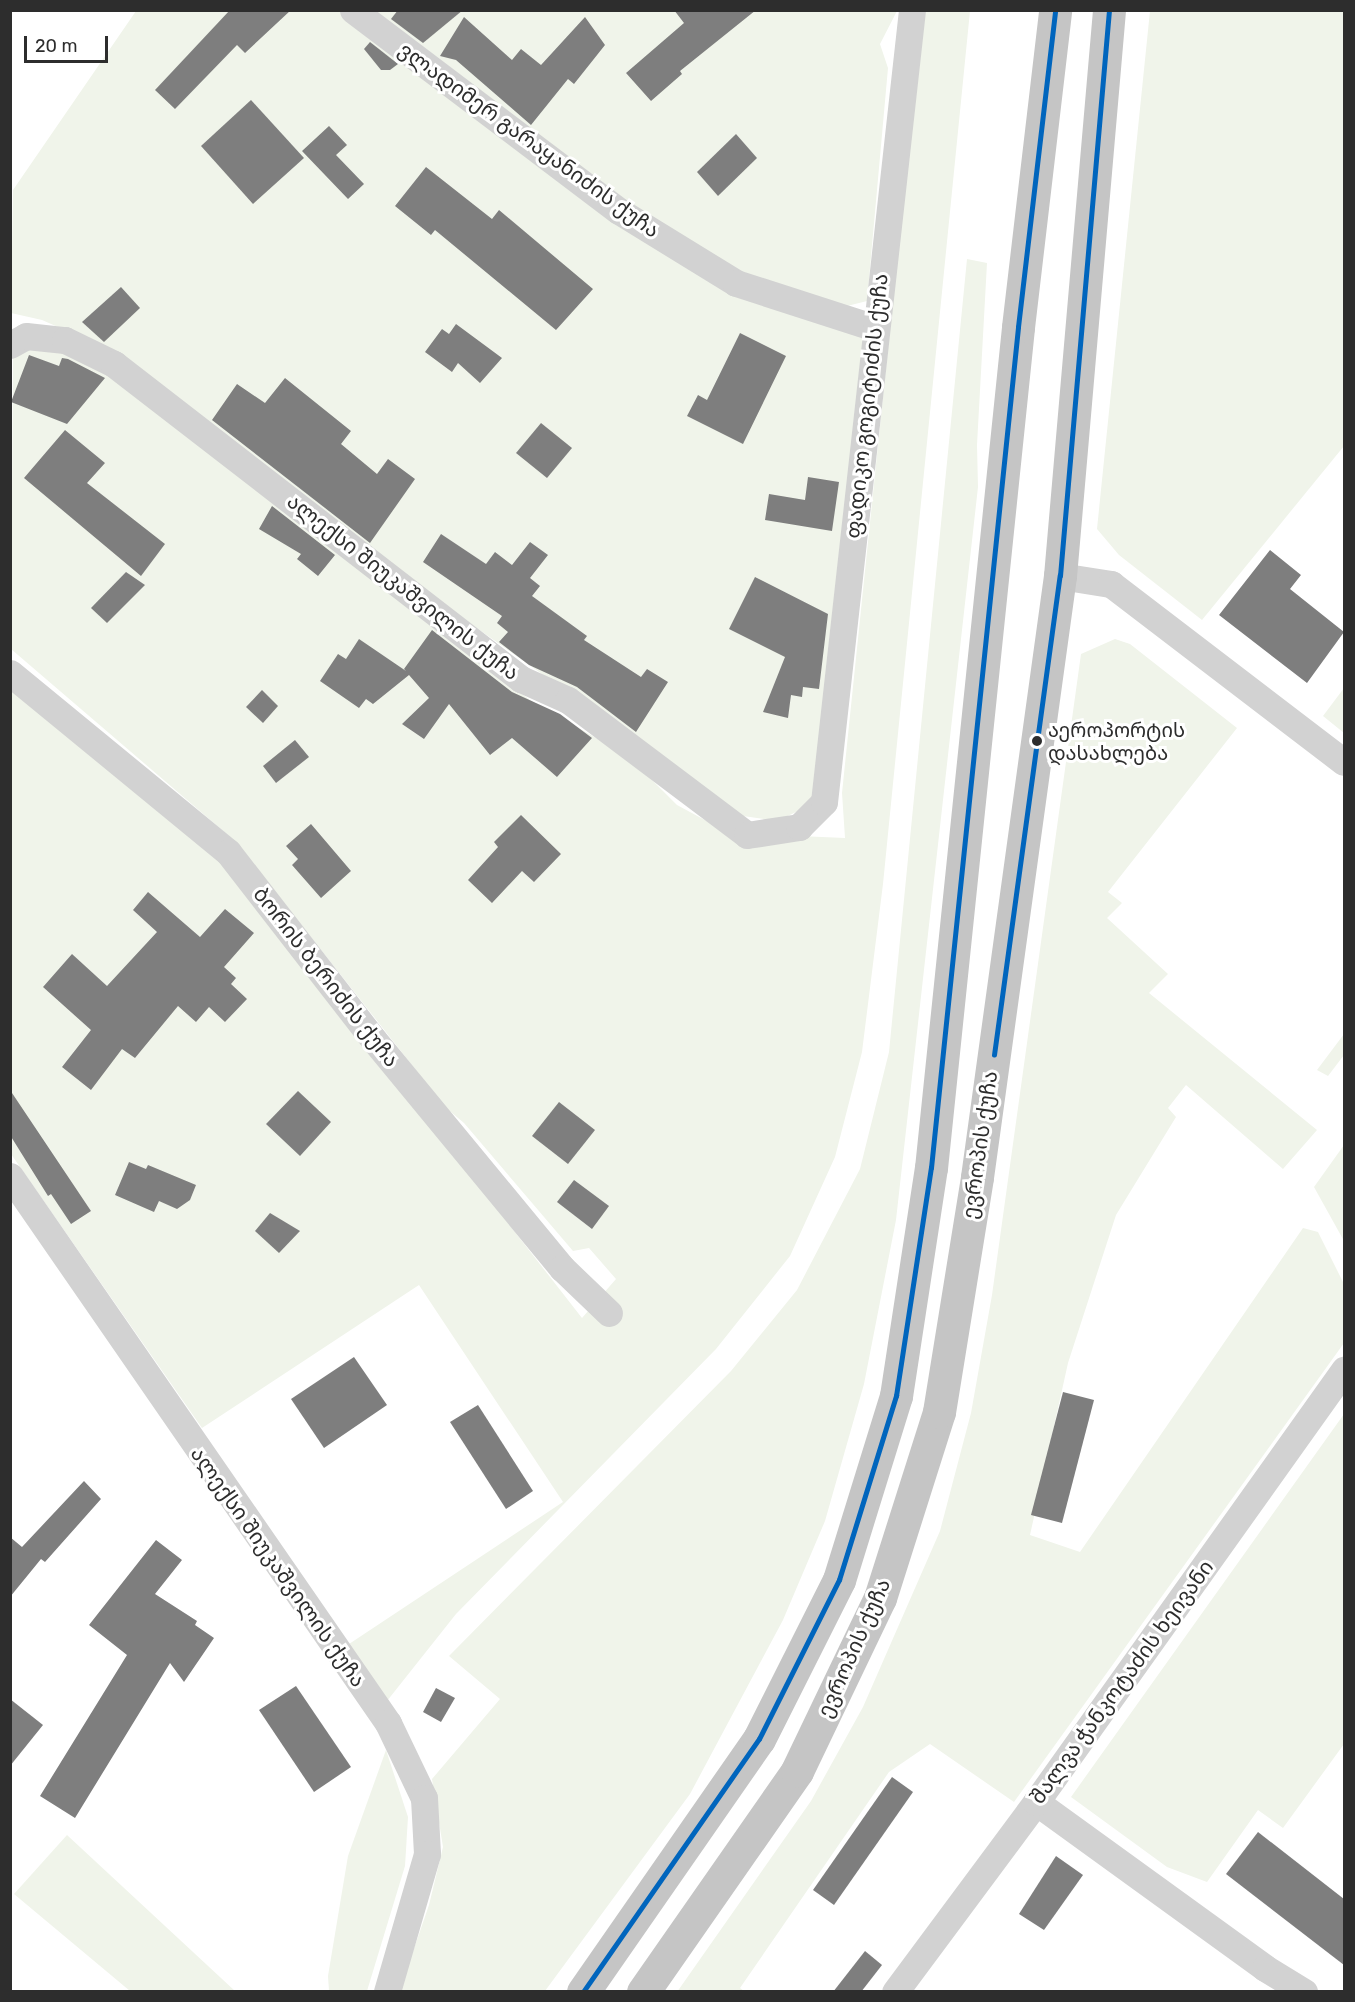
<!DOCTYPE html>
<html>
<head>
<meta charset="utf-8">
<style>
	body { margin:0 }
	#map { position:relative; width:1355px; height:2002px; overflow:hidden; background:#fff; font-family:Rubik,"Noto Sans Georgian",sans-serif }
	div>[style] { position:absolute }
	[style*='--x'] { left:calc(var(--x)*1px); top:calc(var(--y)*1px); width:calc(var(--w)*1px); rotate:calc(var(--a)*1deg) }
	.green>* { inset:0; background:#f0f4ea }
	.building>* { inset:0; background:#7e7e7e }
	.minor>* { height:27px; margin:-13.5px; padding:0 13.5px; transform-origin:13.5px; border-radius:13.5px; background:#d2d2d2 }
	.primary>* { height:33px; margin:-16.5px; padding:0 16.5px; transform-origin:16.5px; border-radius:16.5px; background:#c5c5c5 }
	.bus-1>* { height:4.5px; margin:-2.25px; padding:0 2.25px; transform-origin:2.25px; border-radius:2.25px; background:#0065bd }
	.dots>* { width:16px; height:16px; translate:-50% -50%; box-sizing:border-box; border:3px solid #fff; border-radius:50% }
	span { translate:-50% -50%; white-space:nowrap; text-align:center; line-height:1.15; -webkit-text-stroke:6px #fff; paint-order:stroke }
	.bus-label { font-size:20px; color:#2d2d2d }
	.left { translate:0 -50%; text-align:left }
	.street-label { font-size:21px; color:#2d2d2d }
	.frame { position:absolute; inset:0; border:12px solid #2d2d2d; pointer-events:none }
	.scale { position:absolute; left:24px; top:36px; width:84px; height:27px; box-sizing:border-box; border:3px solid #2d2d2d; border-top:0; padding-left:8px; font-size:18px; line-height:21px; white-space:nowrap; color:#2d2d2d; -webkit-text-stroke:4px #fff; paint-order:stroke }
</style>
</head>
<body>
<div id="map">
	<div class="green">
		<i style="clip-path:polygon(136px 11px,345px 11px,607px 212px,864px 339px,813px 804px,777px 821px,743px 816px,379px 559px,99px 345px,42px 320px,11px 313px,13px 190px)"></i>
		<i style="clip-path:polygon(368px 11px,897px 11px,880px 44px,888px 68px,867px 301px,831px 310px,742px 274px,616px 198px)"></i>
		<i style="clip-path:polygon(923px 11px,970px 11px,883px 884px,862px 1052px,835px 1157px,790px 1256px,716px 1349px,456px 1614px,387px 1701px,346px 1646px,563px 1502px,419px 1285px,202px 1428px,11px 1154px,10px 678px,219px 853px,582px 1318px,616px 1279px,589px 1248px,573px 1251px,464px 1123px,445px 1107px,236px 842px,11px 649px,13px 358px,26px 350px,45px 349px,88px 358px,530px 700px,629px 757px,677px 805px,740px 839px,764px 846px,799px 836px,845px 838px,842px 793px)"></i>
		<i style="clip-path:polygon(1150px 11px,1344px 11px,1344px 446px,1202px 620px,1119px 555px,1097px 529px)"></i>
		<i style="clip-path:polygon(967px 259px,987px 263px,977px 445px,978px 487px,896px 1220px,864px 1384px,825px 1521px,783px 1620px,690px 1794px,545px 1991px,399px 1992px,429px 1905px,443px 1847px,432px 1779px,500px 1699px,449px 1656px,731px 1371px,797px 1290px,860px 1169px,889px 1052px)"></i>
		<i style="clip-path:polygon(1115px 639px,1130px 644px,1237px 728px,1108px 892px,1122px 903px,1107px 918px,1168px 974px,1149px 993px,1317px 1130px,1283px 1169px,1186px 1085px,1168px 1108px,1176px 1117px,1116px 1215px,1068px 1363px,1030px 1535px,1080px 1552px,1303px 1228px,1318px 1232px,1344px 1284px,1344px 1343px,1014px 1802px,930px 1744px,889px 1772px,740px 1988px,744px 1991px,677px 1992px,811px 1801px,863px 1707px,940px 1531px,971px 1413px,992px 1295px,1081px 654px)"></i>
		<i style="clip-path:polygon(1344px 688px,1344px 733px,1323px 716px)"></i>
		<i style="clip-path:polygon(1344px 1034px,1344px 1055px,1328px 1076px,1317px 1070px)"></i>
		<i style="clip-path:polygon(1344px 1145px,1344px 1241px,1314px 1187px)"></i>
		<i style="clip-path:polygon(1344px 1414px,1344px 1744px,1283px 1828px,1258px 1810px,1207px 1882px,1167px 1867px,1071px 1797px)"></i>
		<i style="clip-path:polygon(386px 1750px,408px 1817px,405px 1866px,367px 1991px,329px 1991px,328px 1976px,348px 1856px)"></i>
		<i style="clip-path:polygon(67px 1835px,235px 1991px,130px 1991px,14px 1894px)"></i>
	</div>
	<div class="building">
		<i style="clip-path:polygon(230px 10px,291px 10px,245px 53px,237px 45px,175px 109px,155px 90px)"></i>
		<i style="clip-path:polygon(398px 10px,463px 10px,423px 43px,391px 19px)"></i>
		<i style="clip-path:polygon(674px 10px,756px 10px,680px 71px,682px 74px,651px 101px,626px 73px,684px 23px)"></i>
		<i style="clip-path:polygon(464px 17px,512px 60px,521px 49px,541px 65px,585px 17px,605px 45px,574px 84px,568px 79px,531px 125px,456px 60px,440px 56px)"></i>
		<i style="clip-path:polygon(370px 42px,398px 64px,390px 70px,381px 70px,364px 49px)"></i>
		<i style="clip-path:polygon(251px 100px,304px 158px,253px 204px,201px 146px)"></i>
		<i style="clip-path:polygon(329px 126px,347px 145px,336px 155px,364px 184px,348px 199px,302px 151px)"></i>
		<i style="clip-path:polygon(736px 134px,757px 158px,718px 196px,697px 172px)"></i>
		<i style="clip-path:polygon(426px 167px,492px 219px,499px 210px,593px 289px,556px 330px,435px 230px,431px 235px,395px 206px)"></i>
		<i style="clip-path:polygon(121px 287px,140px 308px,104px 342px,82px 322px)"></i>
		<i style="clip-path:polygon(456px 324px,502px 358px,480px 383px,458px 363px,452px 372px,425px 352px,442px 329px,449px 334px)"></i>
		<i style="clip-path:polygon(740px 333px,786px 356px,743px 444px,687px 416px,698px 395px,707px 400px)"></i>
		<i style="clip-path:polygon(29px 355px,59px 366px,62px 358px,68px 359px,105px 378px,67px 424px,11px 402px)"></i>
		<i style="clip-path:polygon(285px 378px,351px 431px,341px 444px,377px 474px,388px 459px,415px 479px,370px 543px,212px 420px,237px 384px,265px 403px)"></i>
		<i style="clip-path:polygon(541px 423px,572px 448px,547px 478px,516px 453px)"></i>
		<i style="clip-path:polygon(65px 430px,105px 463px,87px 483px,165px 544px,141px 576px,24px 478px)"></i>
		<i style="clip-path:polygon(808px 477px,839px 482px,832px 531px,765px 520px,769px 494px,805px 500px)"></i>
		<i style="clip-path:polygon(272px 506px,335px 555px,318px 576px,297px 559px,301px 554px,259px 529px)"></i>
		<i style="clip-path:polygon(441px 534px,486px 564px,495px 552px,512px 565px,530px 542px,548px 555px,530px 578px,540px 586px,532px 596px,587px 636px,584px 640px,641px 677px,647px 669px,668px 682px,636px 732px,577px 687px,529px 665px,499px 642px,508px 632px,497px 623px,502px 616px,423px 562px)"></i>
		<i style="clip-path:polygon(1270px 550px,1301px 575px,1290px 589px,1344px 632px,1307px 683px,1219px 615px)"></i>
		<i style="clip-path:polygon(126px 572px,145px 585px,107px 623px,91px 608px)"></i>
		<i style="clip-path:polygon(755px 577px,828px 614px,819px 689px,803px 687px,802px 697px,791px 695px,788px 718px,763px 712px,785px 657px,729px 629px)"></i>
		<i style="clip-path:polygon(432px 630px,512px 692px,560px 714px,592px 738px,557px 777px,512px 738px,490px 755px,449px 704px,424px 739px,402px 724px,429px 698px,409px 675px,373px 704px,366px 699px,359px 708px,320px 681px,338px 654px,346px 659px,359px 639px,406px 671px,404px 669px)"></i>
		<i style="clip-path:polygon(262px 690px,278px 706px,263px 723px,246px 707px)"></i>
		<i style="clip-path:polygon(295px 740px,309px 757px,276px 783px,263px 766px)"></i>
		<i style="clip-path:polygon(521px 815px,561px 854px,534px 882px,522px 871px,492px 903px,468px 880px,498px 847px,494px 842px)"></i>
		<i style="clip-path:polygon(311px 824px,351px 871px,321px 898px,292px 865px,298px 859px,286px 846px)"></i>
		<i style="clip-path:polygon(148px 892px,200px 937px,225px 909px,254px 933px,224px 967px,236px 978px,231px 984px,247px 999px,225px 1022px,209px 1007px,196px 1022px,178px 1006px,135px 1058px,122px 1049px,91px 1090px,62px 1067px,91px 1030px,43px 987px,72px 954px,107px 986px,157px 932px,133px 910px)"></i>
		<i style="clip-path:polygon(10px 1090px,91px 1211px,71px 1224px,51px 1194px,48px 1196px,10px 1135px)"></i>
		<i style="clip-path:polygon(298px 1091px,331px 1122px,300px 1156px,266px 1124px)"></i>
		<i style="clip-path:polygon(559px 1102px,595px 1130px,568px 1164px,532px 1136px)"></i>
		<i style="clip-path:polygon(129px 1162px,146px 1169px,148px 1165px,196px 1185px,190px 1200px,177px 1209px,159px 1201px,154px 1212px,115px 1195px)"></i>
		<i style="clip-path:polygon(574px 1180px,609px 1206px,592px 1229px,557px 1202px)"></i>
		<i style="clip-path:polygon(270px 1213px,300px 1231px,279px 1253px,255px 1231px)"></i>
		<i style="clip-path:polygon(354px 1357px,387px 1405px,324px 1448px,291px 1399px)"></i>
		<i style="clip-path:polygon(1063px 1392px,1094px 1400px,1062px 1523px,1031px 1515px)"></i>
		<i style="clip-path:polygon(478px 1405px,533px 1491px,506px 1509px,450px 1422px)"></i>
		<i style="clip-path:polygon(84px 1481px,101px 1499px,45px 1562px,41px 1559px,10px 1597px,10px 1537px,22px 1547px)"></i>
		<i style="clip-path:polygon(156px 1540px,182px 1560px,155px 1594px,197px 1621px,195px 1625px,214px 1638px,184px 1682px,170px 1663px,75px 1818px,40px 1796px,127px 1655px,89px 1625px)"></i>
		<i style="clip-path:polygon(296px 1686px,351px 1767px,314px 1792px,259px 1710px)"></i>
		<i style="clip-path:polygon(436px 1688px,455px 1698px,441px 1722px,423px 1712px)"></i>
		<i style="clip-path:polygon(10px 1699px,43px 1725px,10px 1766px)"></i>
		<i style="clip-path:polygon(892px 1777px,913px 1792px,834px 1905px,813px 1890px)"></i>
		<i style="clip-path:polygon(1258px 1832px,1344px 1899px,1344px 1965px,1226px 1874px)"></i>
		<i style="clip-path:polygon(1056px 1856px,1083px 1875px,1044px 1930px,1019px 1914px)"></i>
		<i style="clip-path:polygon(865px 1951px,882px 1965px,861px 1992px,833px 1992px)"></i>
	</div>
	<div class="minor">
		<i style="--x:353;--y:10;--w:333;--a:37.1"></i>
		<i style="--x:619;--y:211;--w:137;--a:31.6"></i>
		<i style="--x:736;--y:283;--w:146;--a:17.9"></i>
		<i style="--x:10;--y:345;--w:18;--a:-29"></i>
		<i style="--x:26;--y:336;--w:39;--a:6"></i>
		<i style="--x:65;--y:340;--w:55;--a:26.1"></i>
		<i style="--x:114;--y:364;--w:515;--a:37.74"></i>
		<i style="--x:521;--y:679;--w:51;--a:24.1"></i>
		<i style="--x:568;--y:700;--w:224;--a:37"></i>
		<i style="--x:747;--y:835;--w:53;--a:-8.7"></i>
		<i style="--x:799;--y:827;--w:35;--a:-45"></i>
		<i style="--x:824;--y:802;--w:797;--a:-83.66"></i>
		<i style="--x:1060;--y:576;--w:52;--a:8.9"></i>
		<i style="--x:1111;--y:584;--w:293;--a:37.4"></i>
		<i style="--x:10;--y:673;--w:282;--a:39.4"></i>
		<i style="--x:228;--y:852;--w:238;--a:52.2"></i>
		<i style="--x:374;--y:1040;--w:296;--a:50.5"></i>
		<i style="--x:562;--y:1268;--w:65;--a:43.8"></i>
		<i style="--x:10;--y:1176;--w:665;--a:55.35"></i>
		<i style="--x:388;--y:1723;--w:83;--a:64.4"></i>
		<i style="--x:424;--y:1798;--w:56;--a:86.9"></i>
		<i style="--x:427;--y:1854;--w:144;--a:106.2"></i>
		<i style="--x:1036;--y:1802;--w:283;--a:35.9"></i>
		<i style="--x:1265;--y:1968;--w:46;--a:31.6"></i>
		<i style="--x:895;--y:1992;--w:237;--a:-53.4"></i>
		<i style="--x:1036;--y:1802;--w:531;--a:-54.51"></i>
	</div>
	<div class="primary">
		<i style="--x:583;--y:1992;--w:308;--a:-55.2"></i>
		<i style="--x:759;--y:1739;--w:178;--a:-63.3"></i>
		<i style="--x:839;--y:1580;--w:193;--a:-72.8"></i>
		<i style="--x:896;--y:1396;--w:231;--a:-81.3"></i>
		<i style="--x:931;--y:1168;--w:845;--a:-84.09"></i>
		<i style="--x:1018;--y:327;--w:319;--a:-83.3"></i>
		<i style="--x:643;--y:1992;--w:269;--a:-55.1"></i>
		<i style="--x:797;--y:1771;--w:192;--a:-64.4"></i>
		<i style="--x:880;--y:1598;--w:195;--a:-72.4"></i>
		<i style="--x:939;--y:1412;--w:238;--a:-80.8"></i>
		<i style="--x:977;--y:1177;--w:607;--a:-82.14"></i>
		<i style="--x:1060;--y:576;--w:568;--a:-85.05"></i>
	</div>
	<div class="bus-1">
		<i style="--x:994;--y:1055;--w:484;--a:-82.2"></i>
		<i style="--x:1060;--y:576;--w:568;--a:-85.05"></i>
		<i style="--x:583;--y:1992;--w:308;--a:-55.2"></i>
		<i style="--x:759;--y:1739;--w:178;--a:-63.3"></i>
		<i style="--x:839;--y:1580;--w:193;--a:-72.8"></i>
		<i style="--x:896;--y:1396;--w:231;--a:-81.3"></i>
		<i style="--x:931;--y:1168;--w:845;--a:-84.09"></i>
		<i style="--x:1018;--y:327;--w:319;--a:-83.3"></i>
	</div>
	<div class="dots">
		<i style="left:1037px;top:741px;background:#2d2d2d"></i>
	</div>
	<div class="bus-label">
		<span class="left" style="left:1048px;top:742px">აეროპორტის<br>დასახლება</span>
	</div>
	<div class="street-label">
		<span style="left:529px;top:140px;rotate:36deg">ვლადიმერ გარაყანიძის ქუჩა</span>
		<span style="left:867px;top:406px;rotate:-84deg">ფადიკო გოგიტიძის ქუჩა</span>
		<span style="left:403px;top:587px;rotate:38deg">ალექსი შიუკაშვილის ქუჩა</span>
		<span style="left:326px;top:977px;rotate:52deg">ბორის ბერიძის ქუჩა</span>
		<span style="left:980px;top:1145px;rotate:-82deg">ევროპის ქუჩა</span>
		<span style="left:278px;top:1567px;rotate:55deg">ალექსი შიუკაშვილის ქუჩა</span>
		<span style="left:854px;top:1648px;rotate:-66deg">ევროპის ქუჩა</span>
		<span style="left:1122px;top:1682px;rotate:-54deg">შალვა ჭანკოტაძის ხეივანი</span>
	</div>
	<div class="frame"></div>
	<div class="scale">20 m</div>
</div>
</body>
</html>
